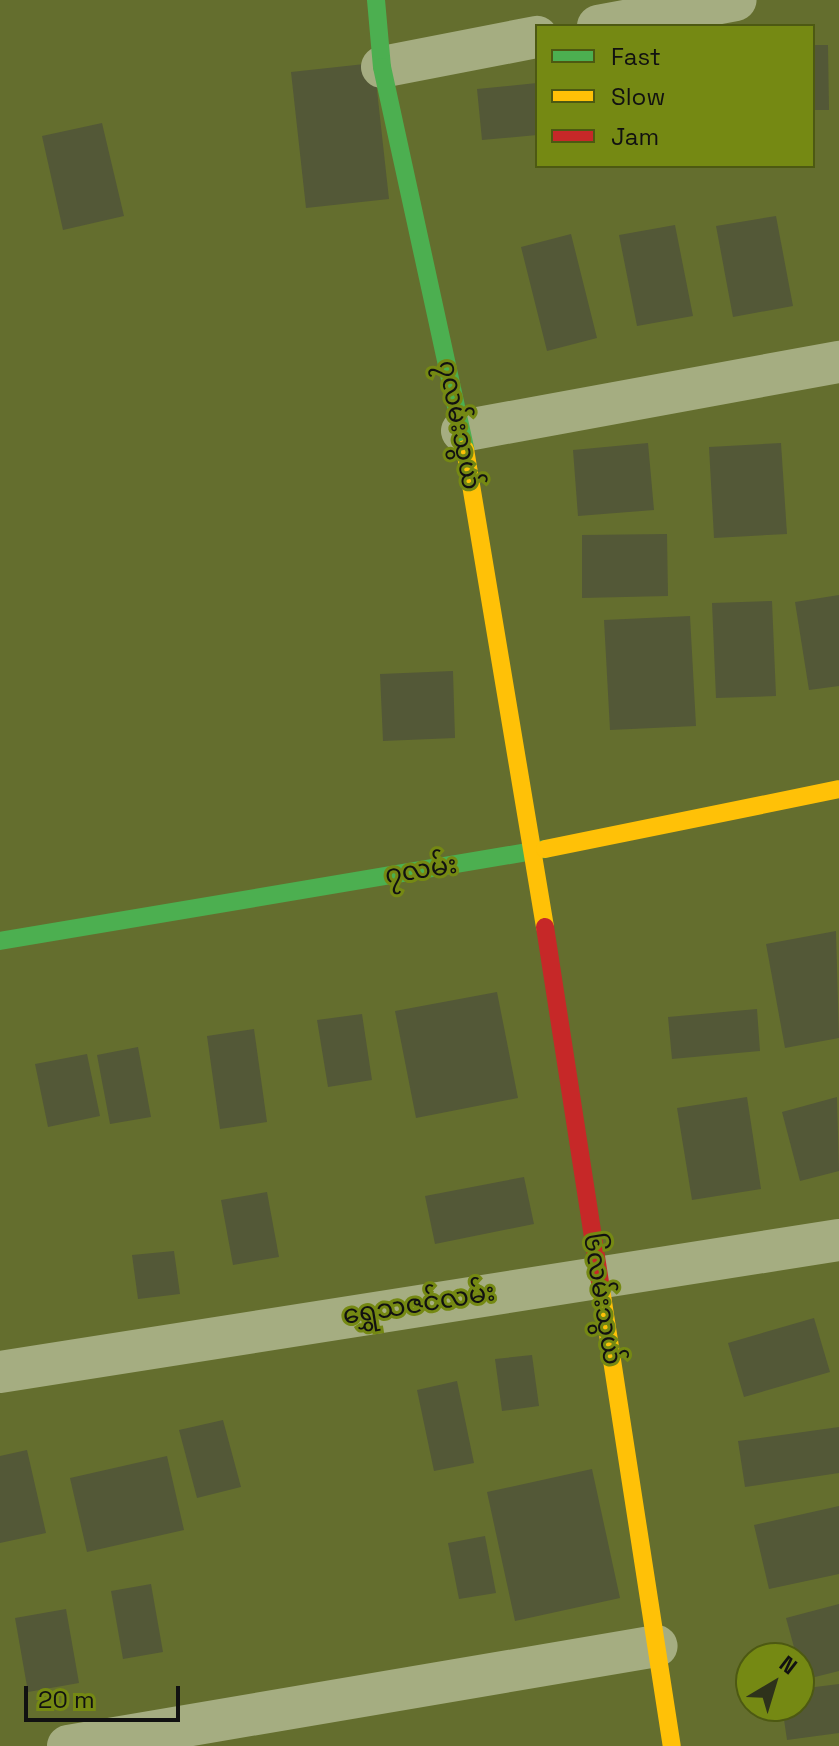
<!DOCTYPE html>
<html>
<head>
<meta charset="utf-8">
<style>
	body { margin:0 }
	#map { position:relative; width:839px; height:1746px; overflow:hidden; background:#646e2e; font-family:"Space Grotesk","Noto Sans Myanmar",sans-serif }
	div>[style] { position:absolute }
	[style*='--x'] { left:calc(var(--x)*1px); top:calc(var(--y)*1px); width:calc(var(--w)*1px); rotate:calc(var(--a)*1deg) }
	.building>* { inset:0; background:#535837 }
	.street>* { height:42px; margin:-21px; padding:0 21px; transform-origin:21px; border-radius:21px; background:#a5ad81 }
	.fast>* { height:18px; margin:-9px; padding:0 9px; transform-origin:9px; border-radius:9px; background:#4caf50 }
	.slow>* { height:18px; margin:-9px; padding:0 9px; transform-origin:9px; border-radius:9px; background:#ffc107 }
	.jam>* { height:18px; margin:-9px; padding:0 9px; transform-origin:9px; border-radius:9px; background:#c62828 }
	span { translate:-50% -50%; white-space:nowrap; text-align:center; line-height:1.15; -webkit-text-stroke:6px #758913; paint-order:stroke }
	.street-label { font-size:26px; color:#111 }
	.legend { position:absolute; left:535px; top:24px; width:280px; height:144px; box-sizing:border-box; background:#758913; border:2px solid #4d5912; margin:0; padding:10px 14px; list-style:none; font-size:24px; color:#111 }
	.legend li { display:flex; align-items:center; gap:16px; height:40px }
	.legend b { width:40px; border:2px solid #4d5912 }
	.north { position:absolute; left:735px; top:1642px; width:80px; height:80px; box-sizing:border-box; background:#758913; border:2px solid #4d5912; border-radius:50%; rotate:38deg; font-size:22px; font-weight:700; line-height:32px; text-align:center; color:#111 }
	.north::after { content:''; display:block; margin:auto; width:28px; height:36px; background:#2e321b; clip-path:polygon(50% 0,100% 100%,50% 72%,0 100%) }
	.scale { position:absolute; left:24px; top:1686px; width:156px; height:36px; box-sizing:border-box; border:4px solid #111; border-top:0; padding-left:10px; font-size:24px; line-height:28px; white-space:nowrap; color:#111; -webkit-text-stroke:6px #758913; paint-order:stroke }
</style>
</head>
<body>
<div id="map">
	<div class="building">
		<i style="clip-path:polygon(813px 45px,828px 45px,829px 110px,813px 110px)"></i>
		<i style="clip-path:polygon(374px 63px,389px 199px,306px 208px,291px 72px)"></i>
		<i style="clip-path:polygon(537px 83px,537px 135px,482px 140px,477px 89px)"></i>
		<i style="clip-path:polygon(102px 123px,124px 216px,63px 230px,42px 136px)"></i>
		<i style="clip-path:polygon(776px 216px,793px 306px,733px 317px,716px 226px)"></i>
		<i style="clip-path:polygon(675px 225px,693px 316px,637px 326px,619px 235px)"></i>
		<i style="clip-path:polygon(571px 234px,597px 338px,547px 351px,521px 247px)"></i>
		<i style="clip-path:polygon(648px 443px,654px 510px,578px 516px,573px 450px)"></i>
		<i style="clip-path:polygon(781px 443px,787px 534px,714px 538px,709px 447px)"></i>
		<i style="clip-path:polygon(667px 534px,668px 596px,582px 598px,582px 535px)"></i>
		<i style="clip-path:polygon(839px 595px,839px 686px,809px 690px,795px 602px)"></i>
		<i style="clip-path:polygon(772px 601px,776px 696px,716px 698px,712px 603px)"></i>
		<i style="clip-path:polygon(690px 616px,696px 726px,610px 730px,604px 620px)"></i>
		<i style="clip-path:polygon(453px 671px,455px 738px,383px 741px,380px 674px)"></i>
		<i style="clip-path:polygon(836px 931px,839px 1038px,785px 1048px,766px 944px)"></i>
		<i style="clip-path:polygon(497px 992px,518px 1098px,416px 1118px,395px 1011px)"></i>
		<i style="clip-path:polygon(757px 1009px,760px 1051px,672px 1059px,668px 1017px)"></i>
		<i style="clip-path:polygon(362px 1014px,372px 1080px,328px 1087px,317px 1020px)"></i>
		<i style="clip-path:polygon(254px 1029px,267px 1122px,220px 1129px,207px 1036px)"></i>
		<i style="clip-path:polygon(138px 1047px,151px 1117px,110px 1124px,97px 1055px)"></i>
		<i style="clip-path:polygon(87px 1054px,100px 1116px,48px 1127px,35px 1064px)"></i>
		<i style="clip-path:polygon(747px 1097px,761px 1189px,692px 1200px,677px 1108px)"></i>
		<i style="clip-path:polygon(837px 1097px,839px 1171px,800px 1181px,782px 1112px)"></i>
		<i style="clip-path:polygon(524px 1177px,534px 1224px,435px 1244px,425px 1196px)"></i>
		<i style="clip-path:polygon(267px 1192px,279px 1257px,233px 1265px,221px 1200px)"></i>
		<i style="clip-path:polygon(174px 1251px,180px 1294px,138px 1299px,132px 1255px)"></i>
		<i style="clip-path:polygon(814px 1318px,830px 1372px,744px 1397px,728px 1343px)"></i>
		<i style="clip-path:polygon(532px 1355px,539px 1406px,502px 1411px,495px 1359px)"></i>
		<i style="clip-path:polygon(457px 1381px,474px 1463px,434px 1471px,417px 1390px)"></i>
		<i style="clip-path:polygon(223px 1420px,241px 1487px,197px 1498px,179px 1430px)"></i>
		<i style="clip-path:polygon(839px 1427px,839px 1473px,745px 1487px,738px 1441px)"></i>
		<i style="clip-path:polygon(27px 1450px,46px 1533px,0 1543px,0 1456px)"></i>
		<i style="clip-path:polygon(167px 1456px,184px 1530px,87px 1552px,70px 1478px)"></i>
		<i style="clip-path:polygon(592px 1469px,620px 1598px,515px 1621px,487px 1492px)"></i>
		<i style="clip-path:polygon(839px 1506px,839px 1574px,769px 1589px,754px 1525px)"></i>
		<i style="clip-path:polygon(485px 1536px,496px 1593px,459px 1599px,448px 1543px)"></i>
		<i style="clip-path:polygon(151px 1584px,163px 1652px,123px 1659px,111px 1591px)"></i>
		<i style="clip-path:polygon(839px 1604px,839px 1671px,803px 1680px,786px 1618px)"></i>
		<i style="clip-path:polygon(66px 1609px,79px 1683px,28px 1692px,15px 1618px)"></i>
		<i style="clip-path:polygon(839px 1684px,839px 1733px,787px 1740px,782px 1706px,799px 1706px,799px 1689px)"></i>
	</div>
	<div class="street">
		<i style="--x:598;--y:26;--w:140;--a:-10.7"></i>
		<i style="--x:382;--y:67;--w:158;--a:-11"></i>
		<i style="--x:462;--y:431;--w:383;--a:-10.4"></i>
		<i style="--x:0;--y:1372;--w:849;--a:-8.94"></i>
		<i style="--x:68;--y:1746;--w:597;--a:-9.64"></i>
	</div>
	<div class="fast">
		<i style="--x:376;--y:0;--w:67;--a:84.9"></i>
		<i style="--x:382;--y:67;--w:391;--a:77.7"></i>
		<i style="--x:0;--y:941;--w:553;--a:-9.58"></i>
	</div>
	<div class="slow">
		<i style="--x:465;--y:449;--w:485;--a:80.5"></i>
		<i style="--x:545;--y:849;--w:300;--a:-11.5"></i>
		<i style="--x:601;--y:1289;--w:462;--a:81.2"></i>
	</div>
	<div class="jam">
		<i style="--x:545;--y:927;--w:366;--a:81.2"></i>
	</div>
	<div class="street-label">
		<span style="left:459px;top:425px;rotate:79deg">၇လမ်းသွယ်</span>
		<span style="left:421px;top:870px;rotate:-9deg">၇လမ်း</span>
		<span style="left:602px;top:1299px;rotate:81deg">၆လမ်းသွယ်</span>
		<span style="left:419px;top:1304px;rotate:-9deg">ရွှေသဇင်လမ်း</span>
	</div>
	<ul class="legend">
	<li><b style="height:10px;background:#4caf50"></b>Fast</li>
	<li><b style="height:10px;background:#ffc107"></b>Slow</li>
	<li><b style="height:10px;background:#c62828"></b>Jam</li>
	</ul>
	<div class="north">N</div>
	<div class="scale">20 m</div>
</div>
</body>
</html>
